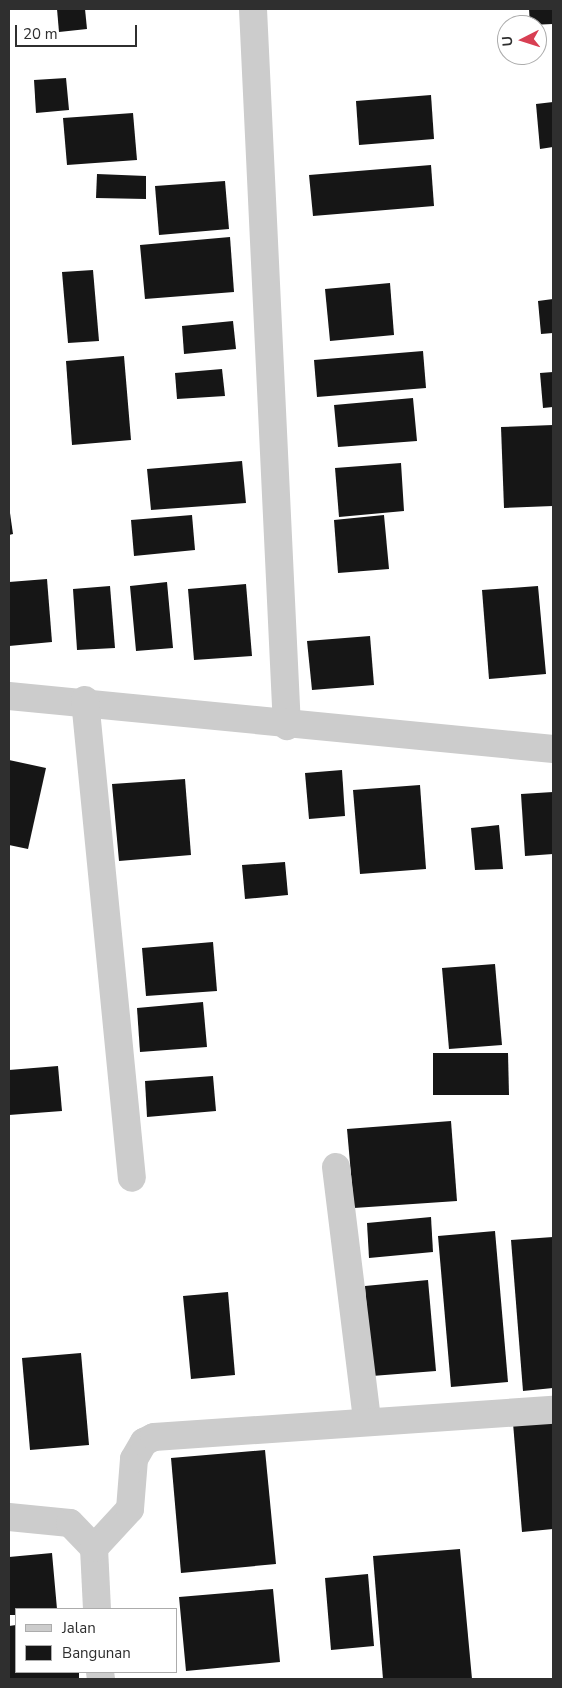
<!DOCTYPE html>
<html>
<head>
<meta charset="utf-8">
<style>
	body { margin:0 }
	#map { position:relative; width:562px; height:1688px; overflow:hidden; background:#fff; font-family:"Nunito Sans",sans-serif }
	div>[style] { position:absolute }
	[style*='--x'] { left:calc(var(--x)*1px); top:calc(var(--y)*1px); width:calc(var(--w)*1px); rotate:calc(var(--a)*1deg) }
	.building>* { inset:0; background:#161616 }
	.street>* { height:28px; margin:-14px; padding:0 14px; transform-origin:14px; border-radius:14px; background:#ccc }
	span { translate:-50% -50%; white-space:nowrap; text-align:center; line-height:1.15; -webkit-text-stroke:5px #fff; paint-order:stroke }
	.frame { position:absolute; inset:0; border:10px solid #2f2f2f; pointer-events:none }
	.legend { position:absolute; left:15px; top:1608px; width:162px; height:65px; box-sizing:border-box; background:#fff; border:1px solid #acacac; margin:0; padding:6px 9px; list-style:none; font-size:15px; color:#2f2f2f }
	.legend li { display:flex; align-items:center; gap:10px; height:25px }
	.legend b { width:25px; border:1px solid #acacac }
	.north { position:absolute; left:497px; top:15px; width:50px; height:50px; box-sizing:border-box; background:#fff; border:1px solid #acacac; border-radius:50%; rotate:265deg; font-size:14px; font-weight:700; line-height:20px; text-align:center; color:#2f2f2f }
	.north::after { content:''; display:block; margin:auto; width:18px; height:22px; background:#d83f53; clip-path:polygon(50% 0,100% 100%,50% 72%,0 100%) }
	.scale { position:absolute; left:15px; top:25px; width:122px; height:22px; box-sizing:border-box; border:2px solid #2f2f2f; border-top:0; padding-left:6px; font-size:15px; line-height:18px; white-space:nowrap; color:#2f2f2f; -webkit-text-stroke:4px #fff; paint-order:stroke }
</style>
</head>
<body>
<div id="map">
	<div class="building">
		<i style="clip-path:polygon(57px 9px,85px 9px,87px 29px,59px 32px)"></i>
		<i style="clip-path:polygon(529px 9px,553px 9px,553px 24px,530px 25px)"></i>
		<i style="clip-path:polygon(66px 78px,69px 110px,36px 113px,34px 80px)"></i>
		<i style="clip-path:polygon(431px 95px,434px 139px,359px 145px,356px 101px)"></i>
		<i style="clip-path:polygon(553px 102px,553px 147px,540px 149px,536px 104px)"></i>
		<i style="clip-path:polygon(133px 113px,137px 160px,67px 165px,63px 118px)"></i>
		<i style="clip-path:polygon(431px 165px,434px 206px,313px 216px,309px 175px)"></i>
		<i style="clip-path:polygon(97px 174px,146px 176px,146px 199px,96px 198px)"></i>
		<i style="clip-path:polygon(225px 181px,229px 229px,159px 235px,155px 186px)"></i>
		<i style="clip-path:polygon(230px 237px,234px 292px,145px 299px,140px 245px)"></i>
		<i style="clip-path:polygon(93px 270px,99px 341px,68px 343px,62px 272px)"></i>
		<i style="clip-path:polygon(390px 283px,394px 335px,330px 341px,325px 289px)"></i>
		<i style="clip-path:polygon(553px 299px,553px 333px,541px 334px,538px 301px)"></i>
		<i style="clip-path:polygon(233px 321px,236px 349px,184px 354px,182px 326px)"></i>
		<i style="clip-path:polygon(423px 351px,426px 388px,317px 397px,314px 360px)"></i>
		<i style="clip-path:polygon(124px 356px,131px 440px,72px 445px,66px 361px)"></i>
		<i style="clip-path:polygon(222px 369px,225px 396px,177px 399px,175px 373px)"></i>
		<i style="clip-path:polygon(553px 372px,553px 407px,543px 408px,540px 373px)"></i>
		<i style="clip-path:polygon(413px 398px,417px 441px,338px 447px,334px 405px)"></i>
		<i style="clip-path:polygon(553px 425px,553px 506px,504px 508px,501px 427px)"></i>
		<i style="clip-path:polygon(242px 461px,246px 503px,151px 510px,147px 469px)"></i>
		<i style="clip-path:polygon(401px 463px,404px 511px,339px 517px,335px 468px)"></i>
		<i style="clip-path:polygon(9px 506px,13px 534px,9px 535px)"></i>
		<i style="clip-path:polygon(192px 515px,195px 550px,134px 556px,131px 520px)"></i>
		<i style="clip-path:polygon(384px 515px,389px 569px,338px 573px,334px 520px)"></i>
		<i style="clip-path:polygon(47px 579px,52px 642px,9px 646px,9px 582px)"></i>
		<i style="clip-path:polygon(167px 582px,173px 648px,136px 651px,130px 586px)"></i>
		<i style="clip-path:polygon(246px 584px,252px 656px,194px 660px,188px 589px)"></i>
		<i style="clip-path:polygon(110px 586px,115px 648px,77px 650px,73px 589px)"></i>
		<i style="clip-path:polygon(538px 586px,546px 674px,489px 679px,482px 590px)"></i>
		<i style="clip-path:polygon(370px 636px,374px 685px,312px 690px,307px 641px)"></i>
		<i style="clip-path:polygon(9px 760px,46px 768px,28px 849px,9px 845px)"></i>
		<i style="clip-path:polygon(342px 770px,345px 816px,309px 819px,305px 773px)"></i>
		<i style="clip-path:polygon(185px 779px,191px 855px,119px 861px,112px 784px)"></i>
		<i style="clip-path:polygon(420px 785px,426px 869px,360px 874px,353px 790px)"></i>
		<i style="clip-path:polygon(553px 792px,553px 854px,525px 856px,521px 794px)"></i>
		<i style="clip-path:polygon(499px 825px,503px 869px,475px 870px,471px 828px)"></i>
		<i style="clip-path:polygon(285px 862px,288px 895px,245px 899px,242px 865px)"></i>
		<i style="clip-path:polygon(213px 942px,217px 991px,146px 996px,142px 948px)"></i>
		<i style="clip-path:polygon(495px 964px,502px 1045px,449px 1049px,442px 968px)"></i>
		<i style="clip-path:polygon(203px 1002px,207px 1047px,140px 1052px,137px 1008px)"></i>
		<i style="clip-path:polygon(433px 1053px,508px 1053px,509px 1095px,433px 1095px)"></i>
		<i style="clip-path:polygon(58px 1066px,62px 1111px,9px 1115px,9px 1070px)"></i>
		<i style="clip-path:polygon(213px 1076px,216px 1111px,147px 1117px,145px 1081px)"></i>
		<i style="clip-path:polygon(451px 1121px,457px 1201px,354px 1208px,347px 1129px)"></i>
		<i style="clip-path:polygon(431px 1217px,433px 1252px,369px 1258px,367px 1223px)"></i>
		<i style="clip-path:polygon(495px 1231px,508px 1382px,451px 1387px,438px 1236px)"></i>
		<i style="clip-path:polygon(553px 1237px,553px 1388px,523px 1391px,511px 1240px)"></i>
		<i style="clip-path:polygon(428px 1280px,436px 1371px,372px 1376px,365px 1286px)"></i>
		<i style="clip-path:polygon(228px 1292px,235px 1375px,191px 1379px,183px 1296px)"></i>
		<i style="clip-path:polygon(81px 1353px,89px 1445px,30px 1450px,22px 1358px)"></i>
		<i style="clip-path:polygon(553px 1419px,553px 1529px,522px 1532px,513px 1423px)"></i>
		<i style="clip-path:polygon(265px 1450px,276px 1564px,181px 1573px,171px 1458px)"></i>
		<i style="clip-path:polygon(460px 1549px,472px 1679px,383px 1679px,373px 1556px)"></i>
		<i style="clip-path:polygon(52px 1553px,57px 1609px,16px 1609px,16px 1615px,9px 1615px,9px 1557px)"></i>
		<i style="clip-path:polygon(368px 1574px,374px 1646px,331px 1650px,325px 1578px)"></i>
		<i style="clip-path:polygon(273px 1589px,280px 1662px,186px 1671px,179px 1597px)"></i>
		<i style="clip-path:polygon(16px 1625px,16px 1672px,79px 1672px,79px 1679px,9px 1679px,9px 1626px)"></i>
	</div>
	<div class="street">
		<i style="--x:253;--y:9;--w:718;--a:87.29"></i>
		<i style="--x:9;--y:696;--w:547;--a:5.56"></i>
		<i style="--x:85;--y:700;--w:480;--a:84.4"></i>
		<i style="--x:336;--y:1167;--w:256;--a:83"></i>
		<i style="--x:9;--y:1517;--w:61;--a:5.6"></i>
		<i style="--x:70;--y:1523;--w:35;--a:46"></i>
		<i style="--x:94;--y:1548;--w:61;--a:87.2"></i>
		<i style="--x:94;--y:1548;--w:53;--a:-47.3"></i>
		<i style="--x:130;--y:1509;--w:50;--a:-85.4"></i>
		<i style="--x:134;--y:1459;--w:20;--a:-60"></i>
		<i style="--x:144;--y:1442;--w:11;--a:-27"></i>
		<i style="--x:154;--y:1437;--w:400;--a:-3.9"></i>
		<i style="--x:100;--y:1672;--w:7;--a:82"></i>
	</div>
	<div class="frame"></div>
	<ul class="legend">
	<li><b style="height:6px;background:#ccc"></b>Jalan</li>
	<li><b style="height:14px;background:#161616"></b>Bangunan</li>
	</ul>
	<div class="north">U</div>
	<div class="scale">20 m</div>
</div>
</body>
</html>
